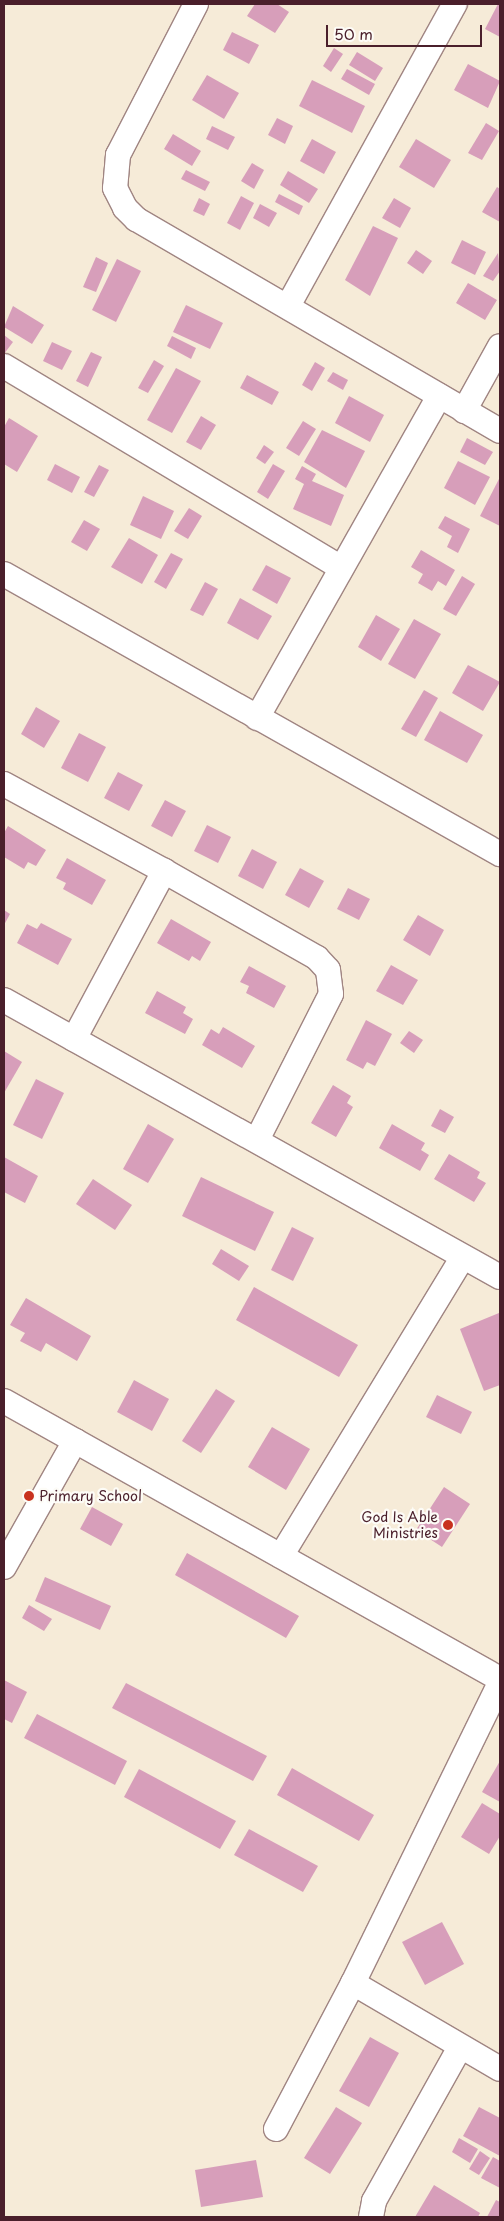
<!DOCTYPE html>
<html>
<head>
<meta charset="utf-8">
<style>
	body { margin:0 }
	#map { position:relative; width:504px; height:2221px; overflow:hidden; background:#f6ebd8; font-family:"Playpen Sans",sans-serif }
	div>[style] { position:absolute }
	[style*='--x'] { left:calc(var(--x)*1px); top:calc(var(--y)*1px); width:calc(var(--w)*1px); rotate:calc(var(--a)*1deg) }
	.building>* { inset:0; background:#d79eba }
	.roads { filter:drop-shadow(1px 0 #a08582) drop-shadow(-1px 0 #a08582) drop-shadow(0 1px #a08582) drop-shadow(0 -1px #a08582) }
	.minor>* { height:24px; margin:-12px; padding:0 12px; transform-origin:12px; border-radius:12px; background:#fff }
	.dots>* { width:14px; height:14px; translate:-50% -50%; box-sizing:border-box; border:2px solid #fdfcf7; border-radius:50% }
	span { translate:-50% -50%; white-space:nowrap; text-align:center; line-height:1.15; -webkit-text-stroke:4.5px #fdfcf7; paint-order:stroke }
	.poi-label { font-size:14px; color:#4a1f2b }
	.left { translate:0 -50%; text-align:left }
	.right { translate:-100% -50%; text-align:right }
	.frame { position:absolute; inset:0; border:5px solid #4a1f2b; pointer-events:none }
	.scale { position:absolute; left:326px; top:25px; width:156px; height:22px; box-sizing:border-box; border:2px solid #4a1f2b; border-top:0; padding-left:6px; font-size:15px; line-height:18px; white-space:nowrap; color:#4a1f2b; -webkit-text-stroke:4px #fdfcf7; paint-order:stroke }
</style>
</head>
<body>
<div id="map">
	<div class="building">
		<i style="clip-path:polygon(255px 4px,277px 4px,289px 12px,275px 33px,247px 16px)"></i>
		<i style="clip-path:polygon(498px 4px,500px 4px,500px 37px,485px 29px)"></i>
		<i style="clip-path:polygon(232px 32px,259px 45px,249px 64px,223px 50px)"></i>
		<i style="clip-path:polygon(334px 48px,343px 54px,331px 72px,323px 66px)"></i>
		<i style="clip-path:polygon(357px 52px,383px 68px,375px 81px,349px 65px)"></i>
		<i style="clip-path:polygon(468px 64px,500px 81px,488px 108px,454px 90px)"></i>
		<i style="clip-path:polygon(347px 69px,375px 84px,369px 95px,341px 79px)"></i>
		<i style="clip-path:polygon(207px 75px,239px 93px,224px 119px,192px 100px)"></i>
		<i style="clip-path:polygon(312px 80px,365px 106px,352px 133px,299px 106px)"></i>
		<i style="clip-path:polygon(277px 118px,293px 126px,285px 144px,268px 135px)"></i>
		<i style="clip-path:polygon(486px 123px,499px 131px,482px 160px,468px 153px)"></i>
		<i style="clip-path:polygon(212px 126px,235px 137px,228px 150px,206px 139px)"></i>
		<i style="clip-path:polygon(173px 134px,201px 151px,192px 166px,164px 149px)"></i>
		<i style="clip-path:polygon(312px 139px,336px 152px,324px 174px,300px 161px)"></i>
		<i style="clip-path:polygon(416px 139px,451px 160px,434px 188px,399px 167px)"></i>
		<i style="clip-path:polygon(252px 163px,264px 170px,254px 189px,241px 181px)"></i>
		<i style="clip-path:polygon(186px 170px,210px 182px,205px 191px,181px 179px)"></i>
		<i style="clip-path:polygon(288px 171px,318px 189px,309px 203px,280px 185px)"></i>
		<i style="clip-path:polygon(497px 187px,500px 189px,500px 222px,482px 212px)"></i>
		<i style="clip-path:polygon(279px 194px,303px 206px,299px 215px,275px 202px)"></i>
		<i style="clip-path:polygon(241px 196px,254px 203px,240px 230px,227px 223px)"></i>
		<i style="clip-path:polygon(199px 198px,210px 204px,204px 216px,193px 211px)"></i>
		<i style="clip-path:polygon(394px 198px,411px 208px,400px 228px,382px 218px)"></i>
		<i style="clip-path:polygon(260px 204px,277px 213px,269px 227px,253px 218px)"></i>
		<i style="clip-path:polygon(373px 226px,398px 238px,370px 296px,345px 280px)"></i>
		<i style="clip-path:polygon(462px 240px,486px 252px,475px 275px,451px 263px)"></i>
		<i style="clip-path:polygon(416px 250px,432px 261px,423px 274px,407px 263px)"></i>
		<i style="clip-path:polygon(498px 253px,500px 271px,493px 281px,483px 276px)"></i>
		<i style="clip-path:polygon(96px 257px,108px 263px,96px 292px,83px 287px)"></i>
		<i style="clip-path:polygon(117px 259px,141px 271px,116px 322px,92px 310px)"></i>
		<i style="clip-path:polygon(468px 283px,497px 300px,485px 320px,456px 303px)"></i>
		<i style="clip-path:polygon(186px 305px,223px 323px,210px 349px,173px 332px)"></i>
		<i style="clip-path:polygon(13px 306px,44px 325px,32px 344px,4px 327px)"></i>
		<i style="clip-path:polygon(4px 335px,13px 342px,4px 354px)"></i>
		<i style="clip-path:polygon(172px 336px,196px 348px,191px 359px,167px 346px)"></i>
		<i style="clip-path:polygon(52px 342px,72px 351px,62px 370px,43px 361px)"></i>
		<i style="clip-path:polygon(91px 352px,102px 357px,88px 387px,76px 381px)"></i>
		<i style="clip-path:polygon(154px 360px,164px 366px,148px 393px,138px 388px)"></i>
		<i style="clip-path:polygon(315px 362px,325px 368px,312px 391px,302px 385px)"></i>
		<i style="clip-path:polygon(176px 368px,201px 381px,172px 433px,147px 420px)"></i>
		<i style="clip-path:polygon(333px 372px,348px 380px,343px 390px,327px 381px)"></i>
		<i style="clip-path:polygon(247px 375px,279px 392px,272px 405px,240px 388px)"></i>
		<i style="clip-path:polygon(349px 396px,384px 415px,370px 442px,335px 423px)"></i>
		<i style="clip-path:polygon(201px 416px,216px 425px,201px 450px,186px 442px)"></i>
		<i style="clip-path:polygon(9px 418px,38px 436px,17px 472px,4px 464px,4px 427px)"></i>
		<i style="clip-path:polygon(303px 421px,316px 429px,299px 456px,286px 448px)"></i>
		<i style="clip-path:polygon(322px 430px,365px 451px,346px 488px,304px 462px)"></i>
		<i style="clip-path:polygon(467px 438px,493px 452px,485px 465px,460px 452px)"></i>
		<i style="clip-path:polygon(264px 445px,274px 452px,265px 464px,256px 458px)"></i>
		<i style="clip-path:polygon(458px 461px,490px 477px,475px 505px,444px 488px)"></i>
		<i style="clip-path:polygon(55px 464px,80px 477px,72px 493px,47px 480px)"></i>
		<i style="clip-path:polygon(273px 464px,285px 471px,268px 499px,257px 492px)"></i>
		<i style="clip-path:polygon(99px 465px,109px 470px,94px 497px,84px 492px)"></i>
		<i style="clip-path:polygon(302px 466px,316px 474px,312px 481px,344px 495px,331px 526px,293px 509px,304px 484px,295px 479px)"></i>
		<i style="clip-path:polygon(500px 477px,500px 526px,480px 516px)"></i>
		<i style="clip-path:polygon(143px 496px,174px 511px,161px 539px,130px 525px)"></i>
		<i style="clip-path:polygon(189px 508px,202px 516px,188px 539px,174px 531px)"></i>
		<i style="clip-path:polygon(445px 516px,470px 529px,458px 553px,447px 547px,452px 536px,438px 528px)"></i>
		<i style="clip-path:polygon(84px 520px,100px 529px,87px 551px,71px 542px)"></i>
		<i style="clip-path:polygon(129px 538px,158px 555px,142px 584px,111px 567px)"></i>
		<i style="clip-path:polygon(421px 550px,455px 570px,446px 586px,438px 581px,432px 591px,418px 583px,423px 574px,411px 567px)"></i>
		<i style="clip-path:polygon(171px 553px,183px 559px,166px 589px,154px 582px)"></i>
		<i style="clip-path:polygon(266px 565px,291px 578px,277px 604px,252px 590px)"></i>
		<i style="clip-path:polygon(462px 576px,475px 584px,456px 616px,443px 609px)"></i>
		<i style="clip-path:polygon(205px 582px,218px 589px,203px 616px,190px 610px)"></i>
		<i style="clip-path:polygon(240px 598px,272px 616px,258px 640px,227px 623px)"></i>
		<i style="clip-path:polygon(376px 615px,400px 629px,381px 661px,358px 647px)"></i>
		<i style="clip-path:polygon(414px 619px,441px 634px,415px 679px,388px 664px)"></i>
		<i style="clip-path:polygon(468px 665px,500px 682px,483px 711px,452px 693px)"></i>
		<i style="clip-path:polygon(424px 690px,438px 698px,416px 737px,401px 729px)"></i>
		<i style="clip-path:polygon(36px 707px,60px 721px,44px 748px,21px 734px)"></i>
		<i style="clip-path:polygon(440px 711px,483px 735px,467px 763px,424px 740px)"></i>
		<i style="clip-path:polygon(79px 733px,106px 747px,88px 782px,61px 768px)"></i>
		<i style="clip-path:polygon(118px 772px,143px 785px,129px 811px,104px 798px)"></i>
		<i style="clip-path:polygon(165px 800px,186px 811px,172px 837px,151px 826px)"></i>
		<i style="clip-path:polygon(207px 825px,231px 837px,218px 863px,194px 851px)"></i>
		<i style="clip-path:polygon(8px 826px,46px 850px,36px 866px,28px 862px,24px 869px,4px 857px,4px 833px)"></i>
		<i style="clip-path:polygon(252px 849px,277px 862px,263px 889px,238px 876px)"></i>
		<i style="clip-path:polygon(67px 858px,106px 880px,92px 905px,63px 889px,66px 883px,56px 878px)"></i>
		<i style="clip-path:polygon(300px 868px,324px 881px,309px 908px,285px 895px)"></i>
		<i style="clip-path:polygon(348px 888px,370px 899px,359px 920px,337px 909px)"></i>
		<i style="clip-path:polygon(4px 910px,10px 914px,4px 925px)"></i>
		<i style="clip-path:polygon(418px 915px,444px 930px,430px 956px,403px 940px)"></i>
		<i style="clip-path:polygon(171px 919px,211px 942px,200px 961px,192px 956px,189px 961px,157px 943px)"></i>
		<i style="clip-path:polygon(41px 923px,72px 939px,58px 965px,17px 943px,27px 924px,37px 929px)"></i>
		<i style="clip-path:polygon(391px 965px,418px 980px,403px 1005px,376px 991px)"></i>
		<i style="clip-path:polygon(249px 966px,286px 986px,274px 1008px,246px 993px,249px 986px,240px 982px)"></i>
		<i style="clip-path:polygon(157px 991px,186px 1007px,183px 1013px,193px 1019px,185px 1034px,145px 1013px)"></i>
		<i style="clip-path:polygon(366px 1020px,392px 1034px,375px 1066px,367px 1062px,363px 1069px,346px 1060px)"></i>
		<i style="clip-path:polygon(223px 1027px,255px 1046px,242px 1068px,202px 1045px,211px 1029px,219px 1034px)"></i>
		<i style="clip-path:polygon(409px 1031px,423px 1040px,414px 1053px,400px 1043px)"></i>
		<i style="clip-path:polygon(4px 1051px,22px 1062px,4px 1093px)"></i>
		<i style="clip-path:polygon(36px 1079px,64px 1093px,42px 1139px,13px 1125px)"></i>
		<i style="clip-path:polygon(333px 1085px,351px 1096px,347px 1103px,353px 1107px,336px 1137px,311px 1123px)"></i>
		<i style="clip-path:polygon(440px 1109px,454px 1117px,445px 1133px,431px 1126px)"></i>
		<i style="clip-path:polygon(148px 1124px,174px 1139px,148px 1183px,123px 1169px)"></i>
		<i style="clip-path:polygon(392px 1124px,425px 1143px,421px 1150px,429px 1155px,420px 1171px,379px 1148px)"></i>
		<i style="clip-path:polygon(449px 1154px,480px 1172px,477px 1178px,486px 1183px,474px 1202px,434px 1179px)"></i>
		<i style="clip-path:polygon(4px 1157px,38px 1176px,25px 1203px,4px 1192px)"></i>
		<i style="clip-path:polygon(201px 1177px,274px 1212px,255px 1251px,182px 1216px)"></i>
		<i style="clip-path:polygon(93px 1179px,132px 1205px,115px 1230px,76px 1204px)"></i>
		<i style="clip-path:polygon(292px 1227px,314px 1238px,293px 1281px,271px 1270px)"></i>
		<i style="clip-path:polygon(221px 1249px,249px 1266px,239px 1281px,212px 1264px)"></i>
		<i style="clip-path:polygon(254px 1287px,358px 1345px,339px 1377px,236px 1320px)"></i>
		<i style="clip-path:polygon(26px 1298px,91px 1336px,77px 1361px,46px 1343px,41px 1352px,20px 1341px,25px 1333px,10px 1325px)"></i>
		<i style="clip-path:polygon(499px 1313px,500px 1385px,484px 1391px,460px 1329px)"></i>
		<i style="clip-path:polygon(134px 1380px,169px 1399px,152px 1431px,117px 1412px)"></i>
		<i style="clip-path:polygon(216px 1389px,235px 1401px,201px 1453px,182px 1441px)"></i>
		<i style="clip-path:polygon(437px 1395px,472px 1412px,461px 1434px,426px 1417px)"></i>
		<i style="clip-path:polygon(272px 1427px,310px 1449px,286px 1490px,248px 1467px)"></i>
		<i style="clip-path:polygon(444px 1487px,470px 1504px,442px 1547px,416px 1530px)"></i>
		<i style="clip-path:polygon(92px 1507px,123px 1524px,111px 1546px,80px 1529px)"></i>
		<i style="clip-path:polygon(187px 1553px,299px 1616px,286px 1638px,175px 1575px)"></i>
		<i style="clip-path:polygon(45px 1577px,111px 1606px,100px 1630px,35px 1601px)"></i>
		<i style="clip-path:polygon(29px 1605px,52px 1619px,44px 1631px,22px 1618px)"></i>
		<i style="clip-path:polygon(4px 1680px,27px 1692px,12px 1723px,4px 1719px)"></i>
		<i style="clip-path:polygon(126px 1683px,267px 1756px,253px 1781px,112px 1708px)"></i>
		<i style="clip-path:polygon(37px 1714px,127px 1761px,115px 1785px,24px 1738px)"></i>
		<i style="clip-path:polygon(500px 1761px,500px 1802px,482px 1792px)"></i>
		<i style="clip-path:polygon(292px 1768px,374px 1815px,359px 1841px,277px 1795px)"></i>
		<i style="clip-path:polygon(139px 1769px,236px 1821px,220px 1849px,124px 1797px)"></i>
		<i style="clip-path:polygon(482px 1803px,500px 1814px,500px 1836px,489px 1854px,461px 1837px)"></i>
		<i style="clip-path:polygon(249px 1829px,318px 1866px,303px 1892px,234px 1855px)"></i>
		<i style="clip-path:polygon(442px 1922px,464px 1964px,425px 1985px,402px 1942px)"></i>
		<i style="clip-path:polygon(370px 2037px,399px 2053px,369px 2107px,339px 2091px)"></i>
		<i style="clip-path:polygon(336px 2107px,362px 2123px,330px 2174px,304px 2158px)"></i>
		<i style="clip-path:polygon(479px 2107px,500px 2118px,500px 2156px,463px 2136px)"></i>
		<i style="clip-path:polygon(459px 2138px,478px 2149px,470px 2163px,452px 2152px)"></i>
		<i style="clip-path:polygon(480px 2151px,490px 2158px,479px 2175px,469px 2169px)"></i>
		<i style="clip-path:polygon(493px 2157px,500px 2161px,500px 2188px,481px 2178px)"></i>
		<i style="clip-path:polygon(256px 2160px,263px 2197px,201px 2207px,195px 2170px)"></i>
		<i style="clip-path:polygon(434px 2185px,480px 2213px,478px 2217px,415px 2217px)"></i>
		<i style="clip-path:polygon(496px 2200px,500px 2202px,500px 2217px,487px 2217px)"></i>
	</div>
	<div class="roads">
		<div class="minor">
			<i style="--x:196;--y:4;--w:170;--a:117.3"></i>
			<i style="--x:118;--y:155;--w:33;--a:95"></i>
			<i style="--x:115;--y:188;--w:22;--a:63"></i>
			<i style="--x:125;--y:208;--w:16;--a:45"></i>
			<i style="--x:136;--y:219;--w:421;--a:30.2"></i>
			<i style="--x:288;--y:306;--w:345;--a:-61.1"></i>
			<i style="--x:4;--y:366;--w:393;--a:30.9"></i>
			<i style="--x:464;--y:411;--w:74;--a:-61"></i>
			<i style="--x:4;--y:574;--w:570;--a:29.45"></i>
			<i style="--x:257;--y:718;--w:370;--a:-60.5"></i>
			<i style="--x:4;--y:784;--w:182;--a:28.5"></i>
			<i style="--x:164;--y:871;--w:176;--a:29.6"></i>
			<i style="--x:317;--y:958;--w:16;--a:47"></i>
			<i style="--x:328;--y:970;--w:24;--a:83"></i>
			<i style="--x:331;--y:994;--w:164;--a:116.9"></i>
			<i style="--x:4;--y:1000;--w:568;--a:29.18"></i>
			<i style="--x:74;--y:1039;--w:191;--a:-61.8"></i>
			<i style="--x:4;--y:1401;--w:569;--a:29.27"></i>
			<i style="--x:281;--y:1556;--w:350;--a:-58.7"></i>
			<i style="--x:4;--y:1567;--w:145;--a:-60.6"></i>
			<i style="--x:353;--y:1983;--w:170;--a:30.3"></i>
			<i style="--x:276;--y:2129;--w:165;--a:-62.2"></i>
			<i style="--x:353;--y:1983;--w:334;--a:-63.9"></i>
			<i style="--x:371;--y:2217;--w:16;--a:-79"></i>
			<i style="--x:374;--y:2201;--w:176;--a:-60.8"></i>
		</div>
	</div>
	<div class="dots">
		<i style="left:29px;top:1496px;background:#c8321e"></i>
		<i style="left:448px;top:1525px;background:#c8321e"></i>
	</div>
	<div class="poi-label">
		<span class="left" style="left:39px;top:1496px">Primary School</span>
		<span class="right" style="left:438px;top:1525px">God Is Able<br>Ministries</span>
	</div>
	<div class="frame"></div>
	<div class="scale">50 m</div>
</div>
</body>
</html>
